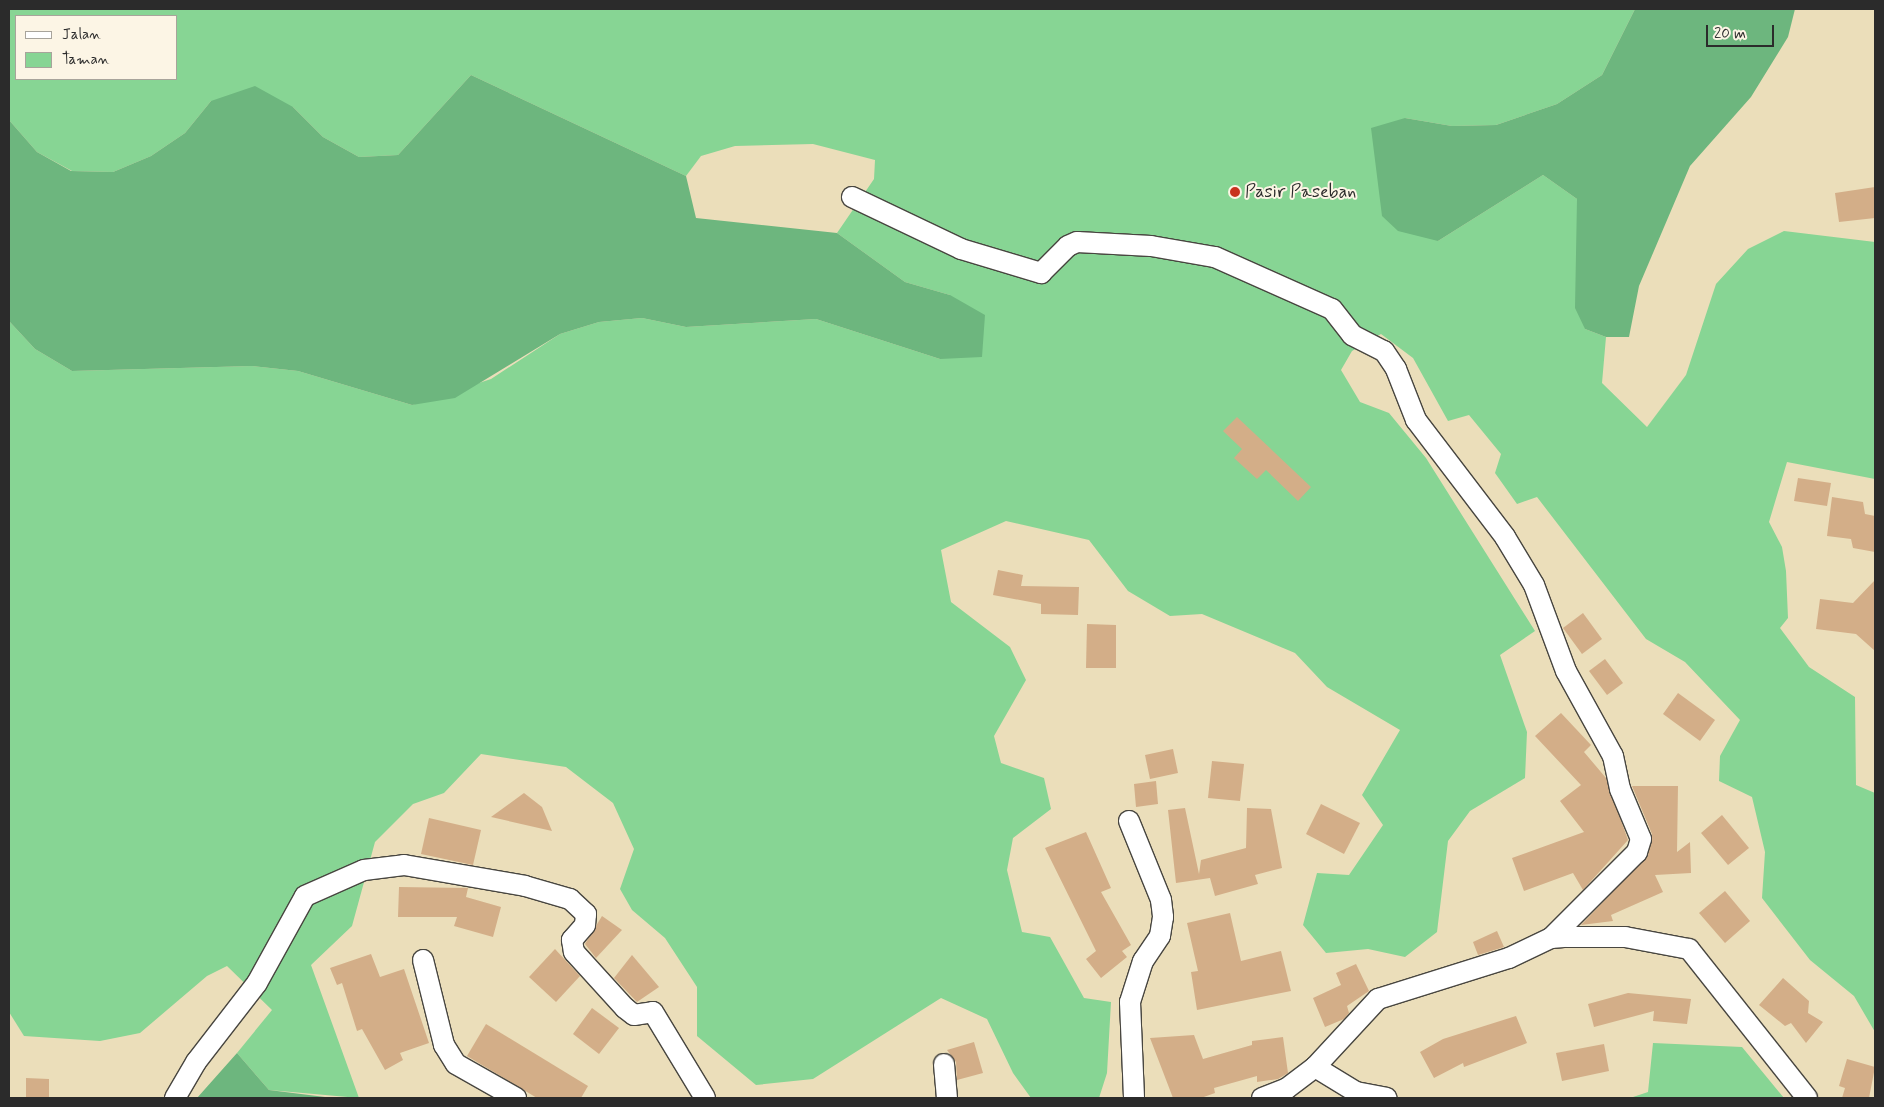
<!DOCTYPE html>
<html>
<head>
<meta charset="utf-8">
<style>
	body { margin:0 }
	#map { position:relative; width:1884px; height:1107px; overflow:hidden; background:#ebdeba; font-family:Mynerve,sans-serif }
	div>[style] { position:absolute }
	[style*='--x'] { left:calc(var(--x)*1px); top:calc(var(--y)*1px); width:calc(var(--w)*1px); rotate:calc(var(--a)*1deg) }
	.green>* { inset:0; background:#87d594 }
	.forest>* { inset:0; background:#6db67e }
	.building>* { inset:0; background:#d3ae88 }
	.roads { filter:drop-shadow(1px 0 #484640) drop-shadow(-1px 0 #484640) drop-shadow(0 1px #484640) drop-shadow(0 -1px #484640) }
	.street>* { height:20px; margin:-10px; padding:0 10px; transform-origin:10px; border-radius:10px; background:#fff }
	.dots>* { width:14px; height:14px; translate:-50% -50%; box-sizing:border-box; border:2px solid #fcf5e5; border-radius:50% }
	span { translate:-50% -50%; white-space:nowrap; text-align:center; line-height:1.15; -webkit-text-stroke:4px #fcf5e5; paint-order:stroke }
	.poi-label { font-size:18px; color:#2b2b2b }
	.left { translate:0 -50%; text-align:left }
	.frame { position:absolute; inset:0; border:10px solid #2b2b2b; pointer-events:none }
	.legend { position:absolute; left:15px; top:15px; width:162px; height:65px; box-sizing:border-box; background:#fcf5e5; border:1px solid #a8a49b; margin:0; padding:6px 9px; list-style:none; font-size:15px; color:#2b2b2b }
	.legend li { display:flex; align-items:center; gap:10px; height:25px }
	.legend b { width:25px; border:1px solid #a8a49b }
	.scale { position:absolute; left:1706px; top:25px; width:68px; height:22px; box-sizing:border-box; border:2px solid #2b2b2b; border-top:0; padding-left:6px; font-size:15px; line-height:18px; white-space:nowrap; color:#2b2b2b; -webkit-text-stroke:4px #fcf5e5; paint-order:stroke }
</style>
</head>
<body>
<div id="map">
	<div class="green">
		<i style="clip-path:polygon(evenodd,9px 9px,1635px 9px,1602px 75px,1557px 104px,1496px 125px,1452px 126px,1405px 118px,1438px 241px,1543px 175px,1577px 199px,1585px 329px,1606px 337px,1602px 383px,1647px 427px,1686px 375px,1716px 284px,1748px 249px,1784px 231px,1875px 242px,1875px 479px,1787px 462px,1769px 522px,1782px 547px,1786px 571px,1788px 618px,1780px 628px,1809px 667px,1855px 697px,1856px 785px,1875px 793px,1875px 1032px,1854px 996px,1810px 960px,1762px 898px,1765px 852px,1752px 797px,1719px 781px,1720px 756px,1740px 720px,1685px 662px,1646px 639px,1537px 497px,1517px 504px,1495px 473px,1501px 454px,1469px 415px,1448px 421px,1413px 358px,1381px 334px,1352px 351px,1341px 370px,1360px 402px,1389px 413px,1426px 458px,1535px 631px,1500px 655px,1527px 732px,1525px 778px,1470px 811px,1448px 841px,1437px 932px,1405px 957px,1368px 949px,1326px 953px,1303px 925px,1317px 873px,1349px 875px,1383px 825px,1362px 795px,1400px 730px,1327px 687px,1295px 653px,1202px 614px,1170px 616px,1128px 591px,1089px 540px,1006px 521px,941px 550px,951px 602px,1010px 647px,1026px 680px,994px 736px,1001px 763px,1044px 778px,1051px 809px,1013px 838px,1007px 870px,1022px 932px,1050px 937px,1084px 998px,1111px 1002px,1107px 1073px,1099px 1098px,1031px 1098px,1013px 1073px,987px 1019px,941px 998px,813px 1079px,756px 1085px,697px 1036px,697px 987px,665px 938px,632px 910px,620px 889px,634px 849px,613px 803px,566px 767px,481px 754px,444px 793px,413px 804px,375px 842px,352px 926px,311px 965px,359px 1098px,269px 1090px,237px 1053px,272px 1010px,227px 966px,207px 976px,140px 1033px,100px 1041px,24px 1036px,9px 1012px,9px 321px,35px 349px,72px 371px,252px 366px,298px 371px,412px 405px,491px 379px,560px 334px,599px 322px,642px 318px,686px 327px,816px 319px,940px 359px,950px 295px,905px 282px,837px 233px,874px 179px,875px 160px,813px 144px,735px 146px,701px 156px,686px 176px,471px 75px,398px 155px,359px 157px,323px 137px,293px 107px,211px 101px,185px 133px,151px 156px,113px 172px,72px 171px,37px 152px,9px 120px,9px 9px,16px 16px,176px 16px,176px 79px,16px 79px,16px 16px)"></i>
		<i style="clip-path:polygon(1653px 1043px,1742px 1047px,1784px 1098px,1630px 1098px,1648px 1092px)"></i>
	</div>
	<div class="forest">
		<i style="clip-path:polygon(1635px 9px,1795px 9px,1788px 37px,1751px 97px,1690px 166px,1639px 286px,1629px 337px,1606px 337px,1585px 329px,1575px 308px,1577px 199px,1543px 175px,1438px 241px,1398px 231px,1382px 216px,1371px 128px,1405px 118px,1452px 126px,1496px 125px,1557px 104px,1602px 75px)"></i>
		<i style="clip-path:polygon(471px 75px,686px 176px,696px 218px,837px 233px,905px 282px,950px 295px,985px 315px,982px 357px,940px 359px,816px 319px,686px 327px,642px 318px,599px 322px,560px 334px,455px 398px,412px 405px,298px 371px,252px 366px,72px 371px,35px 349px,9px 321px,9px 120px,37px 152px,71px 171px,113px 172px,151px 156px,185px 133px,211px 101px,255px 86px,293px 107px,323px 137px,359px 157px,398px 155px)"></i>
		<i style="clip-path:polygon(237px 1053px,269px 1090px,333px 1098px,197px 1098px)"></i>
	</div>
	<div class="building">
		<i style="clip-path:polygon(1875px 187px,1875px 218px,1839px 222px,1835px 193px)"></i>
		<i style="clip-path:polygon(1237px 417px,1311px 487px,1298px 501px,1266px 470px,1257px 479px,1234px 458px,1242px 449px,1223px 431px)"></i>
		<i style="clip-path:polygon(1798px 478px,1831px 483px,1827px 506px,1794px 501px)"></i>
		<i style="clip-path:polygon(1832px 497px,1863px 502px,1865px 514px,1875px 516px,1875px 552px,1853px 548px,1851px 539px,1827px 536px)"></i>
		<i style="clip-path:polygon(998px 570px,1023px 575px,1021px 586px,1079px 587px,1078px 615px,1041px 614px,1041px 604px,993px 595px)"></i>
		<i style="clip-path:polygon(1875px 580px,1875px 651px,1856px 634px,1816px 629px,1820px 599px,1853px 603px)"></i>
		<i style="clip-path:polygon(1583px 613px,1602px 639px,1582px 654px,1563px 628px)"></i>
		<i style="clip-path:polygon(1087px 624px,1116px 625px,1116px 668px,1086px 668px)"></i>
		<i style="clip-path:polygon(1605px 659px,1623px 683px,1607px 695px,1589px 671px)"></i>
		<i style="clip-path:polygon(1678px 693px,1715px 720px,1700px 741px,1663px 714px)"></i>
		<i style="clip-path:polygon(1561px 713px,1591px 745px,1584px 752px,1606px 778px,1628px 840px,1583px 890px,1573px 873px,1524px 891px,1512px 858px,1584px 832px,1560px 801px,1581px 785px,1535px 736px)"></i>
		<i style="clip-path:polygon(1173px 749px,1178px 773px,1150px 779px,1145px 755px)"></i>
		<i style="clip-path:polygon(1212px 761px,1244px 764px,1240px 801px,1208px 798px)"></i>
		<i style="clip-path:polygon(1156px 781px,1158px 804px,1136px 807px,1134px 784px)"></i>
		<i style="clip-path:polygon(1632px 786px,1678px 786px,1677px 852px,1690px 842px,1691px 873px,1655px 875px,1663px 892px,1611px 915px,1613px 921px,1581px 925px,1648px 855px,1652px 834px)"></i>
		<i style="clip-path:polygon(524px 793px,542px 807px,552px 831px,491px 817px)"></i>
		<i style="clip-path:polygon(1321px 804px,1360px 823px,1344px 854px,1306px 834px)"></i>
		<i style="clip-path:polygon(1185px 808px,1199px 874px,1201px 860px,1246px 848px,1247px 808px,1271px 809px,1282px 868px,1255px 875px,1258px 884px,1215px 896px,1210px 878px,1176px 883px,1168px 810px)"></i>
		<i style="clip-path:polygon(1722px 815px,1749px 848px,1728px 865px,1701px 833px)"></i>
		<i style="clip-path:polygon(429px 818px,481px 830px,473px 865px,421px 854px)"></i>
		<i style="clip-path:polygon(1086px 832px,1111px 888px,1101px 892px,1131px 945px,1122px 951px,1127px 957px,1101px 978px,1086px 959px,1096px 951px,1045px 848px)"></i>
		<i style="clip-path:polygon(399px 887px,468px 888px,466px 897px,501px 907px,493px 937px,454px 926px,457px 917px,398px 917px)"></i>
		<i style="clip-path:polygon(1725px 891px,1750px 921px,1725px 943px,1699px 913px)"></i>
		<i style="clip-path:polygon(1230px 913px,1241px 961px,1281px 951px,1291px 991px,1197px 1010px,1191px 972px,1198px 971px,1187px 923px)"></i>
		<i style="clip-path:polygon(602px 916px,622px 930px,596px 958px,585px 944px)"></i>
		<i style="clip-path:polygon(1497px 931px,1504px 947px,1478px 955px,1473px 942px)"></i>
		<i style="clip-path:polygon(555px 949px,580px 976px,556px 1002px,529px 977px)"></i>
		<i style="clip-path:polygon(371px 954px,380px 977px,404px 969px,429px 1043px,400px 1053px,403px 1060px,385px 1070px,362px 1029px,357px 1031px,342px 983px,337px 985px,330px 968px)"></i>
		<i style="clip-path:polygon(632px 955px,659px 987px,637px 1002px,614px 978px)"></i>
		<i style="clip-path:polygon(1356px 964px,1369px 991px,1347px 1006px,1349px 1013px,1344px 1019px,1325px 1027px,1313px 998px,1341px 985px,1336px 973px)"></i>
		<i style="clip-path:polygon(1783px 978px,1809px 1001px,1808px 1013px,1823px 1022px,1806px 1043px,1791px 1023px,1785px 1026px,1759px 1005px)"></i>
		<i style="clip-path:polygon(1628px 993px,1691px 999px,1687px 1024px,1653px 1021px,1654px 1011px,1594px 1027px,1588px 1004px)"></i>
		<i style="clip-path:polygon(592px 1008px,619px 1028px,599px 1054px,573px 1034px)"></i>
		<i style="clip-path:polygon(1516px 1016px,1527px 1043px,1464px 1067px,1463px 1063px,1434px 1078px,1420px 1052px,1443px 1039px)"></i>
		<i style="clip-path:polygon(486px 1024px,588px 1086px,581px 1098px,537px 1098px,467px 1056px)"></i>
		<i style="clip-path:polygon(1194px 1035px,1203px 1059px,1252px 1045px,1252px 1041px,1283px 1037px,1288px 1073px,1278px 1079px,1257px 1082px,1257px 1076px,1214px 1088px,1215px 1093px,1201px 1098px,1173px 1098px,1150px 1038px)"></i>
		<i style="clip-path:polygon(974px 1042px,983px 1073px,957px 1080px,956px 1062px,947px 1050px)"></i>
		<i style="clip-path:polygon(1604px 1044px,1609px 1071px,1562px 1081px,1556px 1053px)"></i>
		<i style="clip-path:polygon(1847px 1059px,1875px 1067px,1869px 1098px,1842px 1098px,1845px 1088px,1839px 1086px)"></i>
		<i style="clip-path:polygon(26px 1078px,49px 1079px,49px 1098px,26px 1098px)"></i>
	</div>
	<div class="roads">
		<div class="street">
			<i style="--x:852;--y:197;--w:121;--a:25.5"></i>
			<i style="--x:961;--y:249;--w:84;--a:16.7"></i>
			<i style="--x:1041;--y:273;--w:38;--a:-45"></i>
			<i style="--x:1068;--y:246;--w:10;--a:-24"></i>
			<i style="--x:1077;--y:242;--w:74;--a:3.1"></i>
			<i style="--x:1151;--y:246;--w:65;--a:9.8"></i>
			<i style="--x:1215;--y:257;--w:128;--a:24"></i>
			<i style="--x:1332;--y:309;--w:33;--a:52"></i>
			<i style="--x:1352;--y:335;--w:36;--a:27"></i>
			<i style="--x:1384;--y:351;--w:22;--a:56"></i>
			<i style="--x:1396;--y:369;--w:55;--a:68.6"></i>
			<i style="--x:1416;--y:420;--w:147;--a:52.7"></i>
			<i style="--x:1505;--y:537;--w:56;--a:58.9"></i>
			<i style="--x:1534;--y:585;--w:92;--a:69.6"></i>
			<i style="--x:1566;--y:671;--w:97;--a:61.1"></i>
			<i style="--x:1613;--y:756;--w:34;--a:78"></i>
			<i style="--x:1620;--y:789;--w:54;--a:67.2"></i>
			<i style="--x:1641;--y:839;--w:14;--a:107"></i>
			<i style="--x:1637;--y:852;--w:122;--a:135"></i>
			<i style="--x:1129;--y:821;--w:85;--a:67.9"></i>
			<i style="--x:1161;--y:900;--w:17;--a:83"></i>
			<i style="--x:1163;--y:917;--w:19;--a:99"></i>
			<i style="--x:1160;--y:936;--w:30;--a:124"></i>
			<i style="--x:1143;--y:961;--w:43;--a:107.6"></i>
			<i style="--x:1130;--y:1002;--w:96;--a:87.6"></i>
			<i style="--x:423;--y:960;--w:88;--a:76.1"></i>
			<i style="--x:444;--y:1045;--w:22;--a:58"></i>
			<i style="--x:456;--y:1064;--w:69;--a:29.5"></i>
			<i style="--x:944;--y:1064;--w:34;--a:85"></i>
			<i style="--x:1315;--y:1067;--w:48;--a:31.4"></i>
			<i style="--x:1356;--y:1092;--w:31;--a:11"></i>
			<i style="--x:175;--y:1098;--w:42;--a:-59.7"></i>
			<i style="--x:196;--y:1062;--w:100;--a:-52.3"></i>
			<i style="--x:257;--y:983;--w:99;--a:-61.1"></i>
			<i style="--x:305;--y:896;--w:64;--a:-23.8"></i>
			<i style="--x:364;--y:870;--w:40;--a:-7.1"></i>
			<i style="--x:404;--y:865;--w:123;--a:9.8"></i>
			<i style="--x:525;--y:886;--w:47;--a:16.1"></i>
			<i style="--x:570;--y:899;--w:22;--a:43"></i>
			<i style="--x:586;--y:914;--w:11;--a:95"></i>
			<i style="--x:585;--y:925;--w:20;--a:131"></i>
			<i style="--x:572;--y:940;--w:12;--a:81"></i>
			<i style="--x:574;--y:952;--w:76;--a:47.7"></i>
			<i style="--x:625;--y:1008;--w:11;--a:38"></i>
			<i style="--x:634;--y:1015;--w:19;--a:-9"></i>
			<i style="--x:653;--y:1012;--w:100;--a:58.8"></i>
			<i style="--x:1262;--y:1098;--w:26;--a:-21"></i>
			<i style="--x:1286;--y:1089;--w:36;--a:-37"></i>
			<i style="--x:1315;--y:1067;--w:93;--a:-47.2"></i>
			<i style="--x:1378;--y:999;--w:137;--a:-17.4"></i>
			<i style="--x:1509;--y:958;--w:47;--a:-25.5"></i>
			<i style="--x:1551;--y:938;--w:16;--a:-4"></i>
			<i style="--x:1567;--y:937;--w:58;--a:0"></i>
			<i style="--x:1625;--y:937;--w:65;--a:10.6"></i>
			<i style="--x:1689;--y:949;--w:190;--a:51.6"></i>
		</div>
	</div>
	<div class="dots">
		<i style="left:1235px;top:192px;background:#c8321e"></i>
	</div>
	<div class="poi-label">
		<span class="left" style="left:1245px;top:192px">Pasir Paseban</span>
	</div>
	<div class="frame"></div>
	<ul class="legend">
	<li><b style="height:6px;background:#fff"></b>Jalan</li>
	<li><b style="height:14px;background:#87d594"></b>Taman</li>
	</ul>
	<div class="scale">20 m</div>
</div>
</body>
</html>
